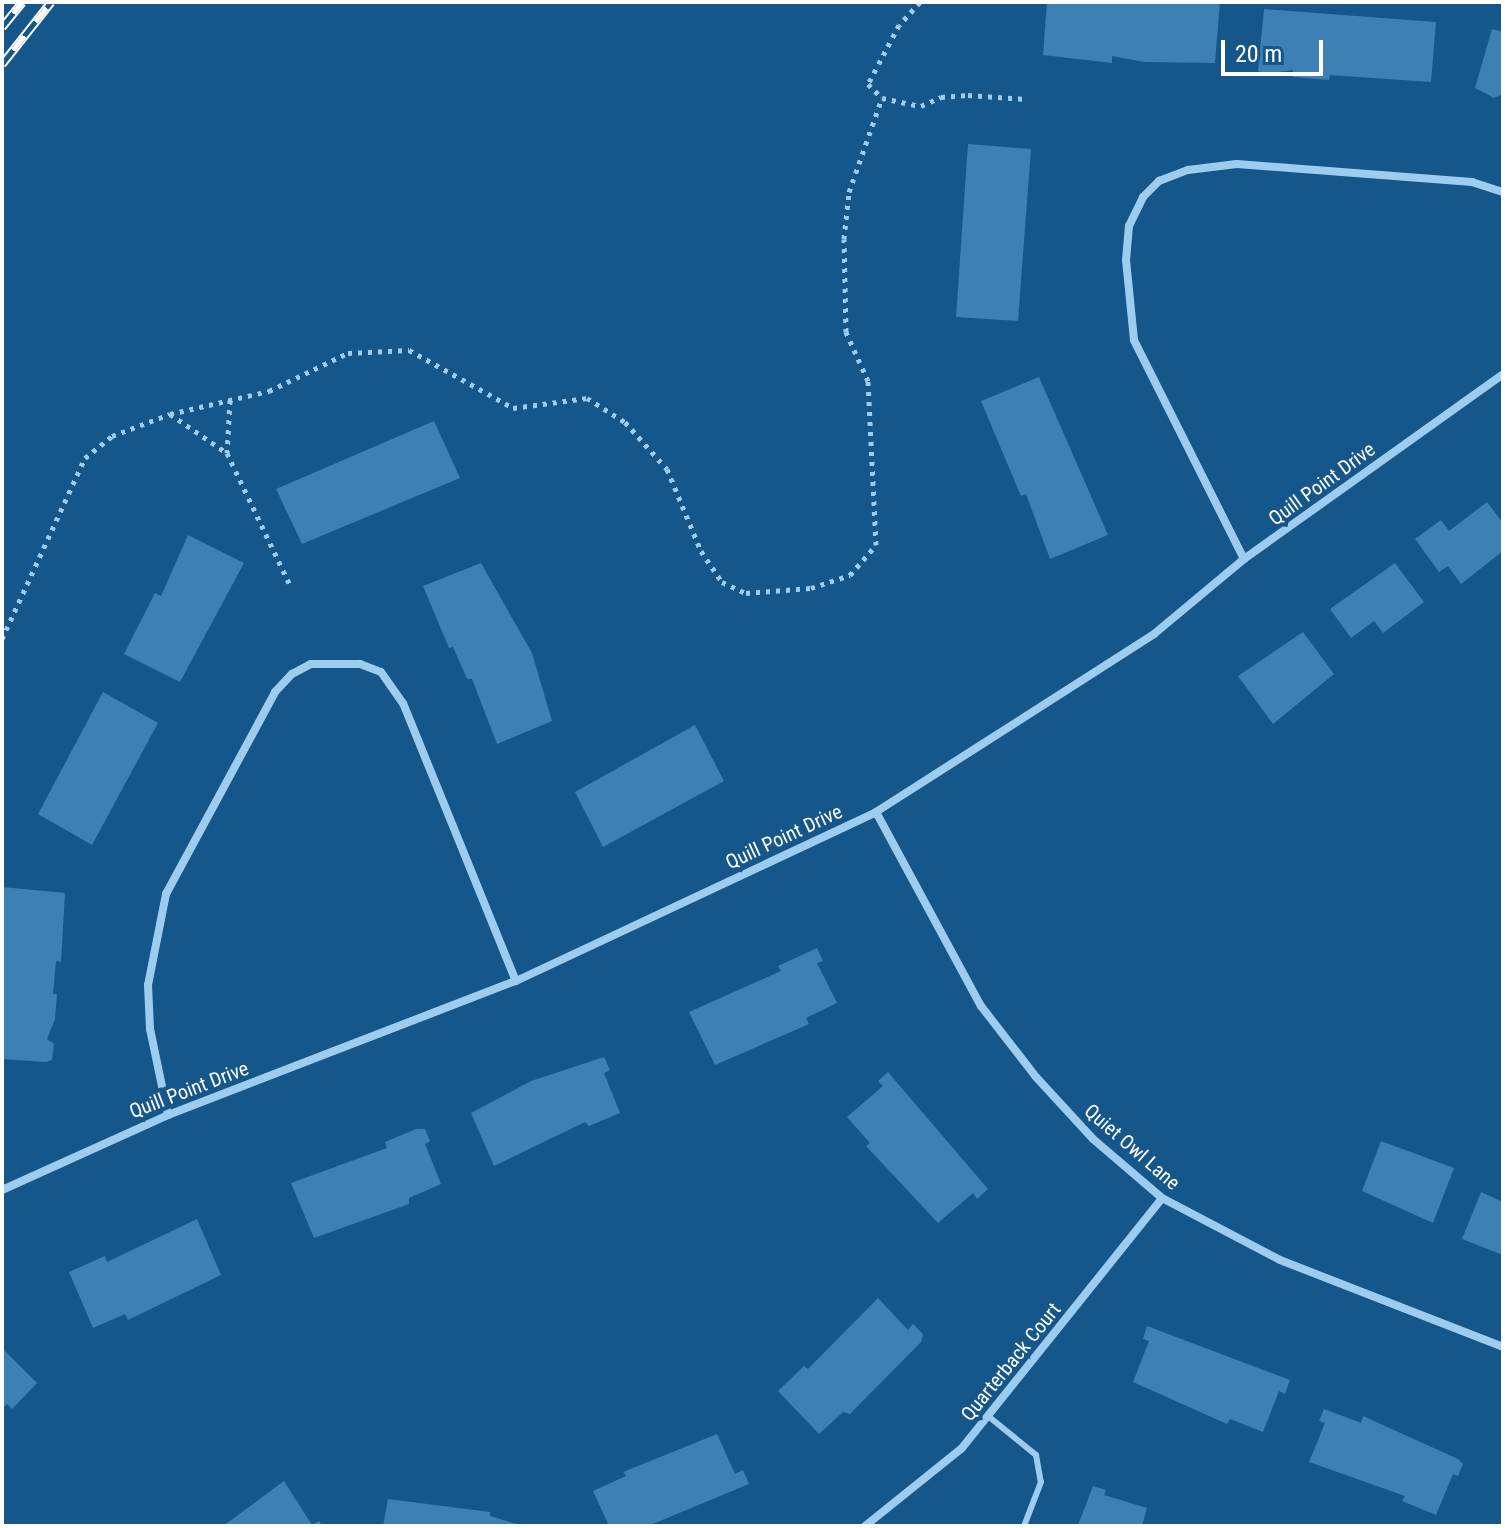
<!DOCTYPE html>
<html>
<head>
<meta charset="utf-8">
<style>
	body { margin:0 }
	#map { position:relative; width:1505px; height:1528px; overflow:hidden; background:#15568b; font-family:"Roboto Condensed",sans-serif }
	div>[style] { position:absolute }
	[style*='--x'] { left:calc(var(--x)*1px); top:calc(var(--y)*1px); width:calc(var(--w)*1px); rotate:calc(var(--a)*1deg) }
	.building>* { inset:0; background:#3d80b4 }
	.path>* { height:5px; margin-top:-2.5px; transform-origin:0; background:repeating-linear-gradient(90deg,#9eccef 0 4px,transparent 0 10px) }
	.lane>* { height:6px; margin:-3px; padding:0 3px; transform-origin:3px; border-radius:3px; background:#9eccef }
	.street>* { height:8px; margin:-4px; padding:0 4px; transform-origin:4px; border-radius:4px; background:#9eccef }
	.rail>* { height:9px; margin-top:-4.5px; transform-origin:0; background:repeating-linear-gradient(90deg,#15568b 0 18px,#fff 0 36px); box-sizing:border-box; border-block:2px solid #fff }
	span { translate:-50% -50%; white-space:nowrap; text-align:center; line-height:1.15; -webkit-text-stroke:8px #15568b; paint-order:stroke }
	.street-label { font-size:20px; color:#fff }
	.frame { position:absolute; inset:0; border:4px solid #fff; pointer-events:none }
	.scale { position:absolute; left:1221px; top:40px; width:102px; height:36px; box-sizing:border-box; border:4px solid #fff; border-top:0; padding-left:10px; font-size:24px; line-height:28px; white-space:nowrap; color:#fff; -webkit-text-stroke:6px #15568b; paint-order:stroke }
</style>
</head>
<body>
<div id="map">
	<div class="building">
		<i style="clip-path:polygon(1047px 2px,1220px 2px,1215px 63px,1144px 62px,1112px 56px,1112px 63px,1043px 55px)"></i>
		<i style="clip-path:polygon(1264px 9px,1436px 22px,1431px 82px,1330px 75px,1329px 80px,1293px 77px,1293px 70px,1264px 74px,1258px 71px)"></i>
		<i style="clip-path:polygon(1492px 29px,1503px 32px,1503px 94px,1494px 98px,1475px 88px)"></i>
		<i style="clip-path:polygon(968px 144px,1031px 149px,1018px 321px,956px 317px)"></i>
		<i style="clip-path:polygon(1039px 377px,1108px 535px,1050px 559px,1026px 494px,1021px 496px,981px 401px)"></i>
		<i style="clip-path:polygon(434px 421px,460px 478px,302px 544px,276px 489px)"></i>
		<i style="clip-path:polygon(1487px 502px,1503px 523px,1503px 551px,1461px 584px,1448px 566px,1439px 572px,1415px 539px,1441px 520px,1449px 531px)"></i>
		<i style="clip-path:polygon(188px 535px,244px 563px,180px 682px,124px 654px,155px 593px,161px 596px)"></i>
		<i style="clip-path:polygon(481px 563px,532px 653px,552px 721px,497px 744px,472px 679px,467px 679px,453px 647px,449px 648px,423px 586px)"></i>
		<i style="clip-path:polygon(1395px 563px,1424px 602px,1383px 633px,1374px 621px,1351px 638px,1330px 609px)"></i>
		<i style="clip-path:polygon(1303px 632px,1334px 674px,1273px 724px,1238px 676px)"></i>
		<i style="clip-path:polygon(103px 692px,158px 723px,92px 845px,38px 814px)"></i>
		<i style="clip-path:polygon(695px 725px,724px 781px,603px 847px,575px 792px)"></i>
		<i style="clip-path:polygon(2px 887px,65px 893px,61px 962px,56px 961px,53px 994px,57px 994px,55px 1019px,47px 1039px,54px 1044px,52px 1060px,46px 1062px,2px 1059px)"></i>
		<i style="clip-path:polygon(817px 948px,823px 961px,817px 963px,837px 1003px,806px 1018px,809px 1024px,715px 1065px,689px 1012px,781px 971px,778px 966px)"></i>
		<i style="clip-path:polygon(604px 1057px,610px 1070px,604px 1073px,620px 1113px,589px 1126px,585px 1122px,494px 1166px,471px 1113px,531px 1081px)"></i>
		<i style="clip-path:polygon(888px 1072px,988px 1189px,977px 1199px,973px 1193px,938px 1223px,866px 1146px,870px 1143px,847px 1117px,883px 1086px,878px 1081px)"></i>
		<i style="clip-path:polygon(416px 1129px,425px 1129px,430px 1141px,425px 1144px,441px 1184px,409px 1198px,409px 1204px,314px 1238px,291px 1183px,387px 1148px,385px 1142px)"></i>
		<i style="clip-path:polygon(1381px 1141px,1454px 1168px,1433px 1223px,1362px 1191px)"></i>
		<i style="clip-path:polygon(1481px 1192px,1503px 1202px,1503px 1255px,1462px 1239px)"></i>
		<i style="clip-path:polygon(197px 1219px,221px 1275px,128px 1320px,125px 1314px,93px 1328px,69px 1272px,105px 1256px,107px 1262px)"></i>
		<i style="clip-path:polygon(878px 1298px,908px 1330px,913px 1324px,923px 1334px,921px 1342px,850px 1414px,843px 1412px,819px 1434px,778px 1391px,804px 1366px,808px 1369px)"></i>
		<i style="clip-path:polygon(1147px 1326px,1290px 1380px,1285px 1394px,1279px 1391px,1263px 1432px,1230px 1419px,1227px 1424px,1133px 1382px,1149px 1341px,1143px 1339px)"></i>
		<i style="clip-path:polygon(2px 1348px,37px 1383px,12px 1409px,7px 1404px,2px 1409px)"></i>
		<i style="clip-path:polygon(1324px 1409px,1361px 1423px,1363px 1416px,1458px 1459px,1463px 1464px,1458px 1476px,1453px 1474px,1436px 1515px,1402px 1501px,1405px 1496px,1309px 1462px,1325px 1423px,1319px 1421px)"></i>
		<i style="clip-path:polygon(717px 1434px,735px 1474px,743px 1470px,749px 1484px,648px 1526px,609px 1526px,593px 1491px,626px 1476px,623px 1472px)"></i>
		<i style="clip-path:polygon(284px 1481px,312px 1525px,319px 1521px,323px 1526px,223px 1526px)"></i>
		<i style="clip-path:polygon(1093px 1486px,1106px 1490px,1104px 1495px,1147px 1508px,1142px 1526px,1078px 1525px)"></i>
		<i style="clip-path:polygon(388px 1499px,490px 1512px,490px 1516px,523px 1526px,383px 1526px)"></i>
	</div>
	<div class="path">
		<i style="--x:920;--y:2;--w:31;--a:132"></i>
		<i style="--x:899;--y:25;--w:67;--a:117.7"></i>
		<i style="--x:868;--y:84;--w:20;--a:45"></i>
		<i style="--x:882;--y:98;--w:40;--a:12"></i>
		<i style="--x:921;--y:106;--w:22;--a:-24"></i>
		<i style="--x:941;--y:97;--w:27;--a:-4"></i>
		<i style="--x:968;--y:95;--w:58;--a:3.9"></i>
		<i style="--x:230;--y:400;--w:53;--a:93.2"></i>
		<i style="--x:227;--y:453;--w:148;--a:64.5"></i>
		<i style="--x:170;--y:414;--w:69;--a:34.4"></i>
		<i style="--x:2;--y:639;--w:199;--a:-65.4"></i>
		<i style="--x:85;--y:458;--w:35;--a:-39"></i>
		<i style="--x:112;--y:436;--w:62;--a:-20.8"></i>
		<i style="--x:170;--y:414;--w:102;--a:-13.1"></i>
		<i style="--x:269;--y:391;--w:88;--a:-25.7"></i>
		<i style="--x:348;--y:353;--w:61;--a:-2.8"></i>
		<i style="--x:409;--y:350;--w:119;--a:29.1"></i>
		<i style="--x:513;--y:408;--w:75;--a:-7.7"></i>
		<i style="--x:587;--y:398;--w:45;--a:32.3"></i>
		<i style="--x:625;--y:422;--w:63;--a:48.2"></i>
		<i style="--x:667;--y:469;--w:89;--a:67.5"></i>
		<i style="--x:701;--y:551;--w:37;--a:56"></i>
		<i style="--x:722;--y:582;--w:26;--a:25"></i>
		<i style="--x:746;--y:593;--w:65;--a:-4.4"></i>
		<i style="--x:811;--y:588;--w:41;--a:-18.4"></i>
		<i style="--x:850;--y:575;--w:40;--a:-49"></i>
		<i style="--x:876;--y:545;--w:164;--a:-92.8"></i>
		<i style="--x:868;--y:381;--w:54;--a:-114.2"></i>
		<i style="--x:846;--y:332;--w:93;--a:-91.2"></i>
		<i style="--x:844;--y:239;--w:47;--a:-83.9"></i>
		<i style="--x:849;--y:192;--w:100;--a:-70.7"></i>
	</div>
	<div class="lane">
		<i style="--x:988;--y:1416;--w:62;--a:39.1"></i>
		<i style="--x:1036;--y:1455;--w:27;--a:80"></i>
		<i style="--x:1041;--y:1482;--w:47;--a:111.1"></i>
	</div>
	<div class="street">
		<i style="--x:1244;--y:559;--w:245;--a:-116.7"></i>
		<i style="--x:1134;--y:340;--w:80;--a:-95.7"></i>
		<i style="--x:1126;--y:260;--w:34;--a:-85"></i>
		<i style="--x:1129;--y:226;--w:32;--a:-64"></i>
		<i style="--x:1143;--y:197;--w:23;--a:-45"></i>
		<i style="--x:1159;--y:181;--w:31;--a:-21"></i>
		<i style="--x:1188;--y:170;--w:49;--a:-7"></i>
		<i style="--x:1237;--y:164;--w:236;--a:4.4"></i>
		<i style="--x:1472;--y:182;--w:33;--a:18"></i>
		<i style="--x:876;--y:812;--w:221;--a:61.6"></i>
		<i style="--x:981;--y:1006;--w:90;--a:52.2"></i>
		<i style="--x:1036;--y:1077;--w:84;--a:47.4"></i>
		<i style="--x:1093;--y:1139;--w:91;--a:40.5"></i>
		<i style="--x:1162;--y:1198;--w:133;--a:27.7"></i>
		<i style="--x:1280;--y:1260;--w:239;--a:21.3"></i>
		<i style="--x:168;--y:1115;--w:88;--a:-101.8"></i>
		<i style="--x:150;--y:1029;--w:44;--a:-92.6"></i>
		<i style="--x:148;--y:985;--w:93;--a:-78.8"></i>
		<i style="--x:166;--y:894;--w:230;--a:-61.6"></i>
		<i style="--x:275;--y:692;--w:25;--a:-47"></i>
		<i style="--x:292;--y:674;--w:21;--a:-28"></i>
		<i style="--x:311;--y:664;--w:49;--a:0"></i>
		<i style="--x:360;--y:664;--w:22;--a:21"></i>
		<i style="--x:381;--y:672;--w:38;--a:55"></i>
		<i style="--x:403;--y:703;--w:300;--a:67.9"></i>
		<i style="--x:2;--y:1190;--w:182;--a:-24.3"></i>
		<i style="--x:168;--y:1115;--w:373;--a:-21.1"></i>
		<i style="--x:516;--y:981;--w:398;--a:-25.1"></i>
		<i style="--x:876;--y:812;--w:330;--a:-32.6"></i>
		<i style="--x:1154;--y:634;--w:117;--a:-39.8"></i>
		<i style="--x:1244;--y:559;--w:318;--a:-35.5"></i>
		<i style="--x:865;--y:1526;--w:124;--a:-38.8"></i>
		<i style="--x:962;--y:1448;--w:320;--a:-51.3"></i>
	</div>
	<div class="rail">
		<i style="--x:2;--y:27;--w:32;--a:-51"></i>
		<i style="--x:2;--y:64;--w:79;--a:-51.7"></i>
	</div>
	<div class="street-label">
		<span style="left:1322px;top:484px;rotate:-36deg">Quill Point Drive</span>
		<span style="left:784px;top:837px;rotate:-25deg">Quill Point Drive</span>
		<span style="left:189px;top:1090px;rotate:-21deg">Quill Point Drive</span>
		<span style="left:1132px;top:1147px;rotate:41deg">Quiet Owl Lane</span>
		<span style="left:1011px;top:1362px;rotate:-51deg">Quarterback Court</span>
	</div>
	<div class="frame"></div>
	<div class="scale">20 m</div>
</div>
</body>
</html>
